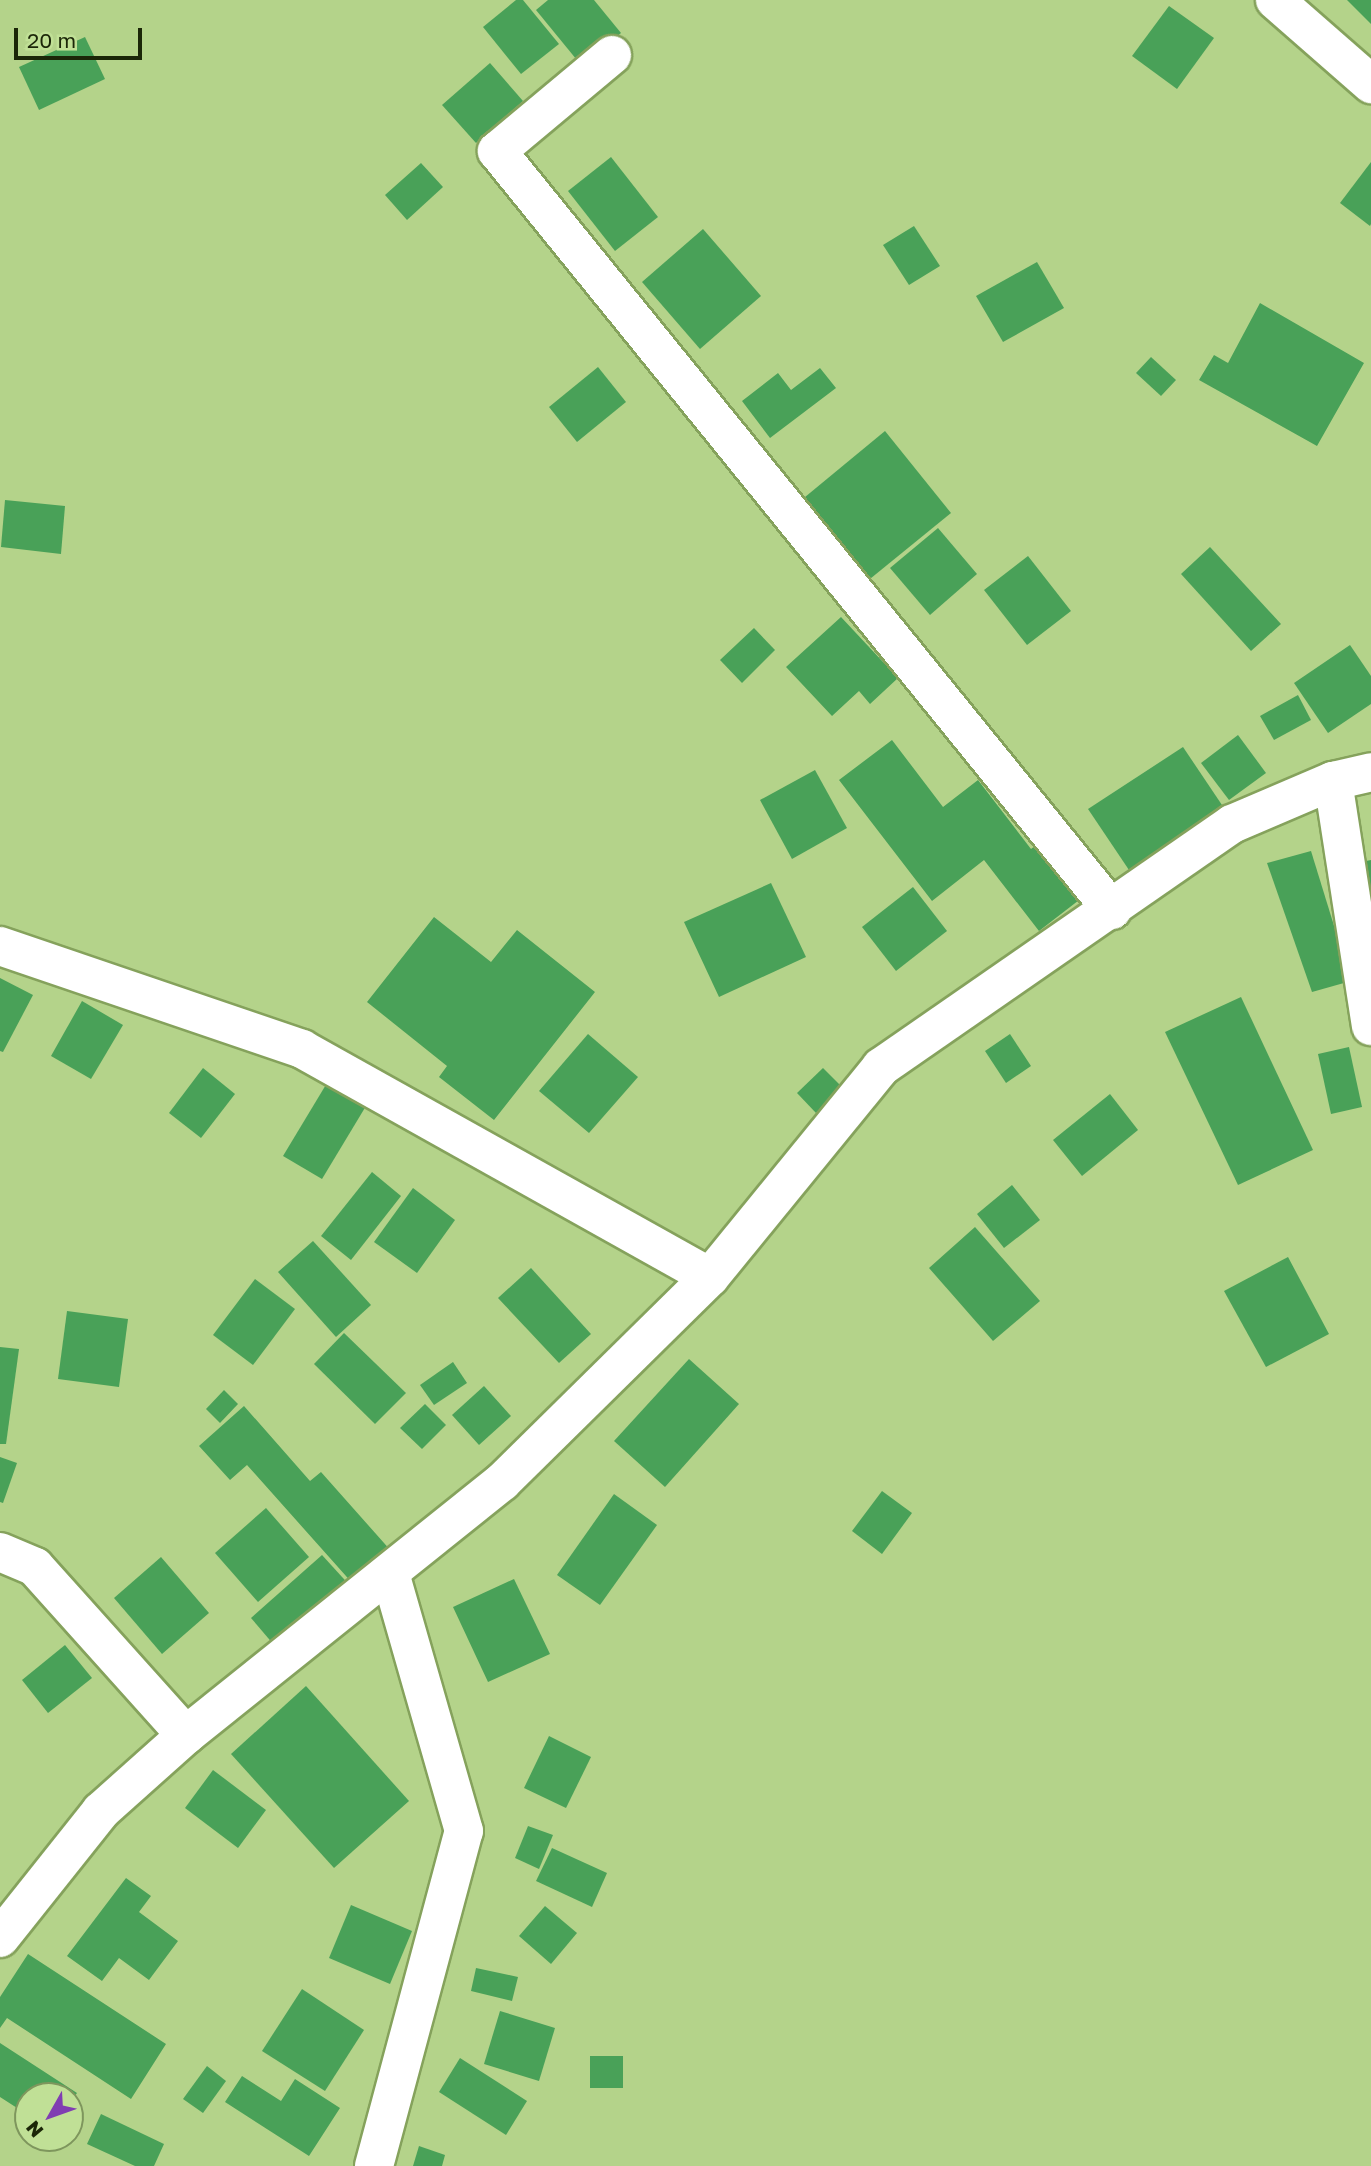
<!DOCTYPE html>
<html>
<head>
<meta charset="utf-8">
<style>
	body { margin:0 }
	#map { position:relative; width:1371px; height:2166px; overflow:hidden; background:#b4d38a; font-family:"Golos Text",sans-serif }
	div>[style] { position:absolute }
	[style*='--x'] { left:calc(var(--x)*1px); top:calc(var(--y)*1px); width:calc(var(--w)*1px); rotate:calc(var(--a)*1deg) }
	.building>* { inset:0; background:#49a158 }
	.roads { filter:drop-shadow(2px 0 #85a25c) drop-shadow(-2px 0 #85a25c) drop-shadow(0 2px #85a25c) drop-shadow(0 -2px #85a25c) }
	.minor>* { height:38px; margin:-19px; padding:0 19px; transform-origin:19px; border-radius:19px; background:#fff }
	span { translate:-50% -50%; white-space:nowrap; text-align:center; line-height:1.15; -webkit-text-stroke:6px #c0e096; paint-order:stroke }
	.north { position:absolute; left:14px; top:2082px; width:70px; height:70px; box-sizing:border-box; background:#c0e096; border:2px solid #7e965d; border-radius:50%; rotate:230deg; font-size:19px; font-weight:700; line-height:28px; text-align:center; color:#1b2608 }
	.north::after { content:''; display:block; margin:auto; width:24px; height:32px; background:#803eb2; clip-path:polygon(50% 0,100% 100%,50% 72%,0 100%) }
	.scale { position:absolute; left:14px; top:28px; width:128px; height:32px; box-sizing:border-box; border:4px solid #1b2608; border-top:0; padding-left:9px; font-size:21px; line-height:24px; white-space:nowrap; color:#1b2608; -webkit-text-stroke:5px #c0e096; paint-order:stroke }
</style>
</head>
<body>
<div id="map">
	<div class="building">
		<i style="clip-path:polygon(516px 0,523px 0,559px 44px,521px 74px,483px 27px)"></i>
		<i style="clip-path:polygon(548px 0,594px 0,621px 33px,581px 65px,536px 10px)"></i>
		<i style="clip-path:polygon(1347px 0,1371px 0,1371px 24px)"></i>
		<i style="clip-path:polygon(1169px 6px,1214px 38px,1177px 89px,1132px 56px)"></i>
		<i style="clip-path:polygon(85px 37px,105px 79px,39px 110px,19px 67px)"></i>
		<i style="clip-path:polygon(490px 63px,523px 101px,476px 143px,442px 105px)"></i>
		<i style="clip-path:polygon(611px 157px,658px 217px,615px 251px,568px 191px)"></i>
		<i style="clip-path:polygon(1371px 162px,1371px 224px,1370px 226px,1340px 203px)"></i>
		<i style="clip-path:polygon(421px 163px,443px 187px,407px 220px,385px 195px)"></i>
		<i style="clip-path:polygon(914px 226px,940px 266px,909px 285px,883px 245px)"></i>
		<i style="clip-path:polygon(703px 229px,761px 296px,700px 349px,642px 282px)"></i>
		<i style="clip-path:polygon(1037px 262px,1064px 308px,1003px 342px,976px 296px)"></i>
		<i style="clip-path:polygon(1260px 303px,1364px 363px,1317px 446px,1199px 380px,1214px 355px,1228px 363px)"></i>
		<i style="clip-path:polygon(1151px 357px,1176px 380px,1161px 396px,1136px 373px)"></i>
		<i style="clip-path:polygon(598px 367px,626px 402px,577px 442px,549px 407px)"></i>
		<i style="clip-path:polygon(820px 368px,836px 388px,770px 438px,742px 401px,778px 373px,791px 390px)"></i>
		<i style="clip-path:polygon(885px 431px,951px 513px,865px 583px,799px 502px)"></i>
		<i style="clip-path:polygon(5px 500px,65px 506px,61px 554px,1px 547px)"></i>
		<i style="clip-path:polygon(938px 528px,977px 574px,930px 615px,890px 568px)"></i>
		<i style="clip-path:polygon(1210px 547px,1281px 624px,1251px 651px,1181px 574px)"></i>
		<i style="clip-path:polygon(1028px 556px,1071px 611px,1027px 645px,984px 590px)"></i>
		<i style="clip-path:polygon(841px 617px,898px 678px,870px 704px,859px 691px,832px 716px,786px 667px)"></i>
		<i style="clip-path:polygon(754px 628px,775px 650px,742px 683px,720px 660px)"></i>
		<i style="clip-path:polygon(1350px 645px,1371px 676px,1371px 704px,1328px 733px,1294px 683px)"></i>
		<i style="clip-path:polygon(1298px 695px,1311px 720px,1274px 740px,1260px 716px)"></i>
		<i style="clip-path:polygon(1238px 735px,1266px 773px,1229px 800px,1201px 763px)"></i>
		<i style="clip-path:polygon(892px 740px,943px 807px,978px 780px,1031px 849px,1040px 842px,1083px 897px,1039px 931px,984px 860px,932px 901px,839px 780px)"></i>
		<i style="clip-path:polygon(1183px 747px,1224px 808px,1129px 870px,1088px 809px)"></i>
		<i style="clip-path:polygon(815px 770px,847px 828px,792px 859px,760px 800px)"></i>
		<i style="clip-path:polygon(1311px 851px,1351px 981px,1312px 992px,1267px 863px)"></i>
		<i style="clip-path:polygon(1371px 860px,1371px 890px,1369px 890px,1366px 861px)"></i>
		<i style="clip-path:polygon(771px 883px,806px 957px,719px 997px,684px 922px)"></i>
		<i style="clip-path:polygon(913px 887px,947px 931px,896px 971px,862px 927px)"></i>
		<i style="clip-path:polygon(434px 917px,491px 962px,517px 930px,595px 992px,494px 1120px,439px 1077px,447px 1066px,367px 1002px)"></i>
		<i style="clip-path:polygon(0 978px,33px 995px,3px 1052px,0 1051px)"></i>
		<i style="clip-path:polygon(1241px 997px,1313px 1150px,1238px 1185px,1165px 1032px)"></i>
		<i style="clip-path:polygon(82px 1001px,123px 1025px,91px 1079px,51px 1056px)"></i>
		<i style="clip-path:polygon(588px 1034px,638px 1077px,589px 1133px,539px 1091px)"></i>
		<i style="clip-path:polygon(1010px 1034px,1031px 1066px,1006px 1083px,985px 1051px)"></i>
		<i style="clip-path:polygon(1349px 1047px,1362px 1107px,1331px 1114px,1318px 1054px)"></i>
		<i style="clip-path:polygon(203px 1068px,235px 1094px,201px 1138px,169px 1113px)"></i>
		<i style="clip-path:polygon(823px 1068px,843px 1088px,816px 1113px,797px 1093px)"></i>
		<i style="clip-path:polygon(327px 1083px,366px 1106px,322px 1179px,283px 1156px)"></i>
		<i style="clip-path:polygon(1110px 1094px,1138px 1130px,1082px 1176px,1053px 1140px)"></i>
		<i style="clip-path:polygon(372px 1172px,401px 1196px,351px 1260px,321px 1236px)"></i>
		<i style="clip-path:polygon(1012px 1185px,1040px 1220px,1004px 1248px,977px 1214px)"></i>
		<i style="clip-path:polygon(413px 1188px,455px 1220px,417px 1273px,374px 1242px)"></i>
		<i style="clip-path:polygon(975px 1227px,1040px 1301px,993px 1341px,929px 1268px)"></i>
		<i style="clip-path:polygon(313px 1241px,371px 1305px,336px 1337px,278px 1272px)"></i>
		<i style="clip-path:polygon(1288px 1257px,1329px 1334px,1266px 1367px,1224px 1291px)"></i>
		<i style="clip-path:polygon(531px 1268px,591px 1334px,559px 1363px,498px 1298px)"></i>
		<i style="clip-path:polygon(255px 1279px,295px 1309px,253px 1365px,213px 1335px)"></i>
		<i style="clip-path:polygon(67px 1311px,128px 1319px,119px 1387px,58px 1379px)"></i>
		<i style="clip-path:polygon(344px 1333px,406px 1393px,375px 1424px,314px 1364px)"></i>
		<i style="clip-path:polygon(0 1347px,19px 1349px,6px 1444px,0 1444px)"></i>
		<i style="clip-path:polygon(689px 1359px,739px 1404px,665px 1487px,614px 1441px)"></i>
		<i style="clip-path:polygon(453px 1362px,467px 1383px,434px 1405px,420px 1385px)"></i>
		<i style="clip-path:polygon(484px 1386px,511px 1416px,479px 1445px,452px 1415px)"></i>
		<i style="clip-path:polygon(224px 1390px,238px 1404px,220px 1423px,206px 1409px)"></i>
		<i style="clip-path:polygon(425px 1404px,446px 1425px,422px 1449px,400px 1428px)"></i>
		<i style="clip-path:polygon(244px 1406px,310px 1481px,321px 1472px,392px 1552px,354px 1585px,247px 1465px,230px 1480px,199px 1446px)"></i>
		<i style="clip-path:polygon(0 1457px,17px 1463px,3px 1503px,0 1502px)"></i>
		<i style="clip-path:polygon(882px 1491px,912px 1513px,882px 1554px,852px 1531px)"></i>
		<i style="clip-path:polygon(614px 1494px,657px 1525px,600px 1605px,557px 1575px)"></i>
		<i style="clip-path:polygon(266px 1508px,309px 1557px,258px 1602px,215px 1553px)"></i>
		<i style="clip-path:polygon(322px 1555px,353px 1589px,280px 1652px,251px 1618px)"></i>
		<i style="clip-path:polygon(161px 1557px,209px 1613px,162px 1654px,114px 1598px)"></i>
		<i style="clip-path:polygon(514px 1579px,550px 1654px,488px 1682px,453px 1607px)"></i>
		<i style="clip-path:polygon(65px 1645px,92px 1678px,48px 1713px,22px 1680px)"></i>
		<i style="clip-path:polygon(306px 1686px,409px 1801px,334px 1868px,231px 1754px)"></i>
		<i style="clip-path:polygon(549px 1736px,591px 1757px,566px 1808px,524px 1788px)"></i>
		<i style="clip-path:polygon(213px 1770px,266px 1810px,238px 1848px,185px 1808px)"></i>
		<i style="clip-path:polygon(528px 1826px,553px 1835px,539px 1869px,515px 1858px)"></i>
		<i style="clip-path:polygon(552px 1848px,607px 1873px,592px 1907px,536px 1881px)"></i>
		<i style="clip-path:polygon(126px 1878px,151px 1896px,139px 1912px,178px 1941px,149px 1980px,119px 1958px,102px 1981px,67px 1956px)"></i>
		<i style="clip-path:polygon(351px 1905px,412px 1931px,390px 1984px,329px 1958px)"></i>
		<i style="clip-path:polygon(545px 1906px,577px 1933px,551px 1964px,519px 1936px)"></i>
		<i style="clip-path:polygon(28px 1954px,166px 2044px,131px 2099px,7px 2018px,0 2028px,0 1997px)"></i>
		<i style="clip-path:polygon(476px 1968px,518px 1977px,512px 2001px,471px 1991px)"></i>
		<i style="clip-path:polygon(302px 1989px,364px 2030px,325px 2091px,262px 2051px)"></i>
		<i style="clip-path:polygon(500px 2011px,555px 2028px,539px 2081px,484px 2064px)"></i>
		<i style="clip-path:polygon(0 2043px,77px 2093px,70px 2103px,70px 2096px,28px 2096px,28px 2115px,0 2097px)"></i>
		<i style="clip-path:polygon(590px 2056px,623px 2056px,623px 2088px,590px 2088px)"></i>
		<i style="clip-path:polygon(460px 2058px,527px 2101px,506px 2135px,439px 2092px)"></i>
		<i style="clip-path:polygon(207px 2066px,226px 2081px,203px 2113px,183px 2099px)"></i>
		<i style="clip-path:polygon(242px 2076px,281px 2101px,295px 2079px,340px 2108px,309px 2156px,225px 2102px)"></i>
		<i style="clip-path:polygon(101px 2114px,164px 2144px,154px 2166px,135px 2166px,87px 2144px)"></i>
		<i style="clip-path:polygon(419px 2146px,445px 2155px,442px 2166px,413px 2166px)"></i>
	</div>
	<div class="roads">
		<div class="minor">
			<i style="--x:1275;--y:0;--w:128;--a:41.2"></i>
			<i style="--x:612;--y:55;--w:150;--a:140.1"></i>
			<i style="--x:497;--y:151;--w:977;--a:50.98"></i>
			<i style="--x:1333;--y:781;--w:248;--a:81.2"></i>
			<i style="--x:0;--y:946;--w:319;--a:18.8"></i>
			<i style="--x:302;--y:1049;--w:467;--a:29.2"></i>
			<i style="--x:0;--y:1552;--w:38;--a:23"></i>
			<i style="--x:35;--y:1567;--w:226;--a:48.1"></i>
			<i style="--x:0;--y:1938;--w:162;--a:-51.5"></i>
			<i style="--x:101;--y:1811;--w:114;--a:-41.8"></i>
			<i style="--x:186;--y:1735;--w:405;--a:-38.7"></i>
			<i style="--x:502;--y:1482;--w:292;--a:-44.6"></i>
			<i style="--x:710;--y:1277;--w:271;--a:-50.8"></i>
			<i style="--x:881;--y:1067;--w:427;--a:-34.7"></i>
			<i style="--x:1232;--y:824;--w:110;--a:-23.1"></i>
			<i style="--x:1333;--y:781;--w:39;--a:-13"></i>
			<i style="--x:374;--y:2166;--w:347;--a:-75"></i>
			<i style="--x:464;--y:1831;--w:268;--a:-106"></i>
		</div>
	</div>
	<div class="north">N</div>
	<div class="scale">20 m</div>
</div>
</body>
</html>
